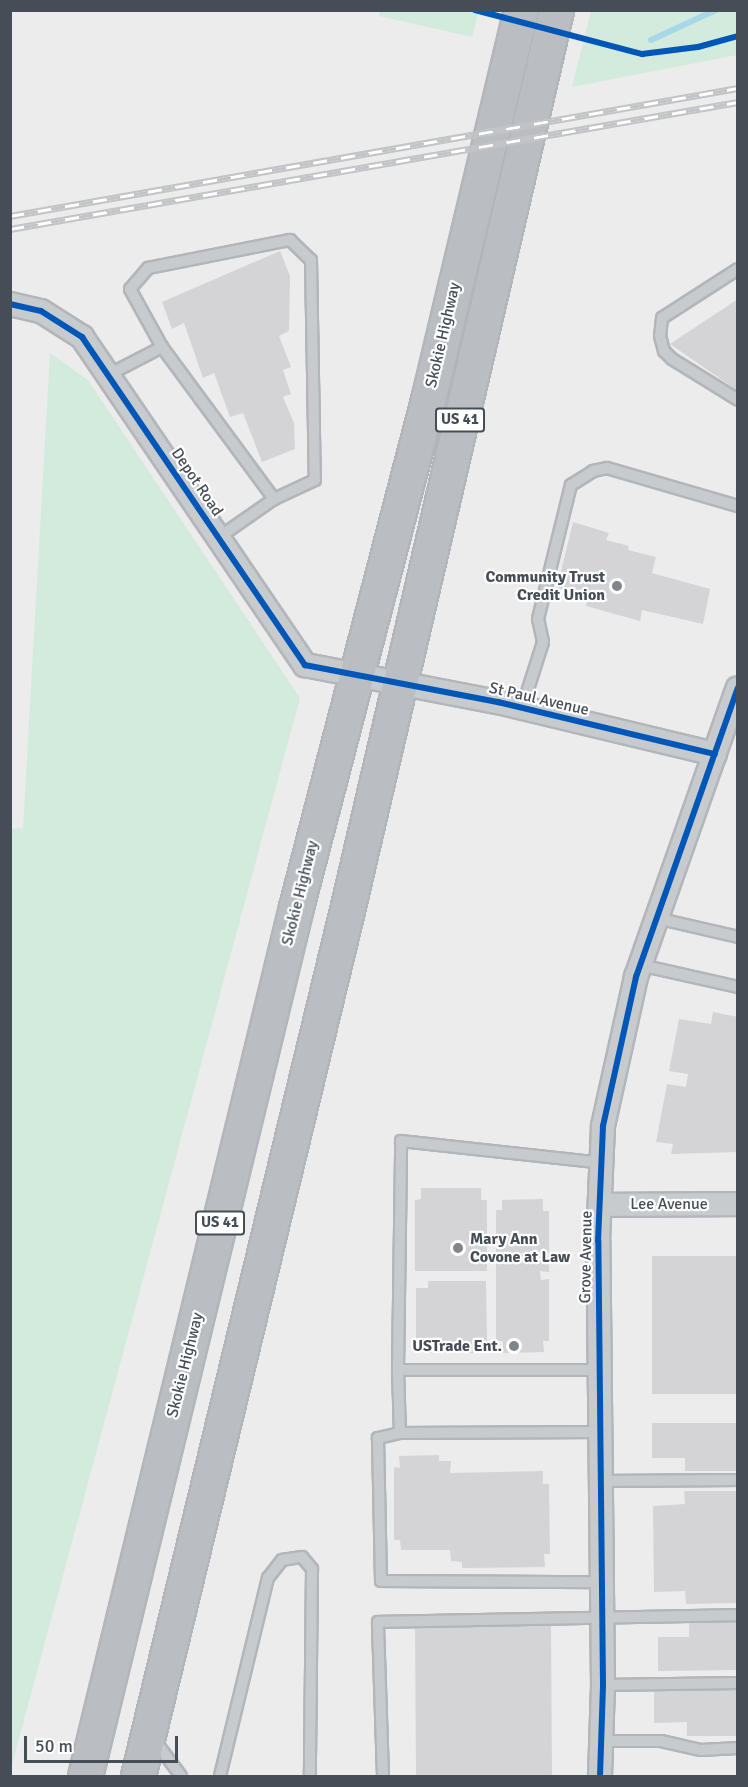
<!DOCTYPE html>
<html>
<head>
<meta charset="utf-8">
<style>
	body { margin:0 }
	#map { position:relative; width:748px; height:1787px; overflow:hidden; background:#edecec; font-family:Signika,sans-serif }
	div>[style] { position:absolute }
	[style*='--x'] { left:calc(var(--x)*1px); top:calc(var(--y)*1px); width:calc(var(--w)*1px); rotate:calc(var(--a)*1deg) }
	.green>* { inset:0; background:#d2ebdc }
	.stream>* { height:6px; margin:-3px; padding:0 3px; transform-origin:3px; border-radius:3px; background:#a8d8e8 }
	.building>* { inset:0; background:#d4d4d6 }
	.roads { filter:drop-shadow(2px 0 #b2b6bb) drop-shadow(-2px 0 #b2b6bb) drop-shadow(0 2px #b2b6bb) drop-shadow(0 -2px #b2b6bb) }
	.lane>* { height:10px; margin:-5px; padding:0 5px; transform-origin:5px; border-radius:5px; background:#c8cbcd }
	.street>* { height:22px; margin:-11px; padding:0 11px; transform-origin:11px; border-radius:11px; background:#c8cbcd }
	.highway>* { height:33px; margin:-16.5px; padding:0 16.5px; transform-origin:16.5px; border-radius:16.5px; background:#babec2 }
	.rail>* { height:7px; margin-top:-3.5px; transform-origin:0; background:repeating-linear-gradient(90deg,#fff 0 14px,#c2c4c7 0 28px); box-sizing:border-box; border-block:2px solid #c2c4c7 }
	.cycleway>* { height:6px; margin:-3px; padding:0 3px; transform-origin:3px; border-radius:3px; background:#0057b8 }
	.dots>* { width:16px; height:16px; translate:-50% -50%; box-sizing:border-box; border:3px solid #fff; border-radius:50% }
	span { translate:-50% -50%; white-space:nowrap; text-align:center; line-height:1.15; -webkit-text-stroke:4.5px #fff; paint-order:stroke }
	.shield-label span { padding:2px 4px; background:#fff; border:2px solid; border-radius:4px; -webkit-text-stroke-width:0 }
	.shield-label { font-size:15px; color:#454e57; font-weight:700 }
	.street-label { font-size:16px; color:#454e57 }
	.poi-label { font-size:16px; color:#454e57; font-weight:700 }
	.right { translate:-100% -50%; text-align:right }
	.left { translate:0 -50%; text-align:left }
	.frame { position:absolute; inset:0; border:12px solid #454e57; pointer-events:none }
	.scale { position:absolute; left:24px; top:1736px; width:154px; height:27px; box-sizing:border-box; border:3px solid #454e57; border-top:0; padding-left:8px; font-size:18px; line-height:21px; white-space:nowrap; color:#454e57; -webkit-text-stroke:4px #fff; paint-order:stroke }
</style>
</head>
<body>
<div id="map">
	<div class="green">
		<i style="clip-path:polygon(380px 11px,380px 10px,479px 11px,472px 37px,379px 16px)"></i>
		<i style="clip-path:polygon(591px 11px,737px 11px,737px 55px,572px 87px)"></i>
		<i style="clip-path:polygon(50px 353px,88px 380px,300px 698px,11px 1768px,10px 829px,23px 828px)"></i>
	</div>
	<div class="stream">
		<i style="--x:651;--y:40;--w:72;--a:-24.8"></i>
	</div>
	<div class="building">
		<i style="clip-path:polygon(280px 251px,290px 276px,289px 331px,279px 336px,291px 367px,283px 370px,291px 394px,283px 397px,294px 423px,295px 449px,262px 462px,243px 413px,230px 417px,214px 373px,203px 378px,184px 323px,172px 329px,162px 302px)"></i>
		<i style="clip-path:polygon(738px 299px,738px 391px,670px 344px)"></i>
		<i style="clip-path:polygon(573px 522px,609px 533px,606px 540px,629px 546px,628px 550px,656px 557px,652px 573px,710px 589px,703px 624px,642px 610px,640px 621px,586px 606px,588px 596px,557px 588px)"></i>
		<i style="clip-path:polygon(713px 1012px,738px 1017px,738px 1152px,671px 1154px,673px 1144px,656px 1142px,667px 1084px,686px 1087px,688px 1074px,669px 1071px,679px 1019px,711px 1024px)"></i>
		<i style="clip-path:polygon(421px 1188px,481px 1188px,481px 1200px,487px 1200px,487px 1271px,415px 1271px,415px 1200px,421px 1199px)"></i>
		<i style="clip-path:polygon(543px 1199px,543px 1211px,549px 1211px,549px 1272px,540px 1271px,541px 1280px,549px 1279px,549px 1341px,543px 1341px,544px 1352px,503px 1353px,503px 1341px,496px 1341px,496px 1210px,502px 1210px,502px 1200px)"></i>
		<i style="clip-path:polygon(652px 1256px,738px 1256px,738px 1394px,652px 1394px)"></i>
		<i style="clip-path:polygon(428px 1281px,486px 1281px,487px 1341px,482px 1340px,482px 1353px,423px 1353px,423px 1341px,416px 1341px,416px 1288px,428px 1288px)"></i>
		<i style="clip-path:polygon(652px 1423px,738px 1423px,738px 1471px,685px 1471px,685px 1458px,652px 1458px)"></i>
		<i style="clip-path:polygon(439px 1455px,439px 1461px,451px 1461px,450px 1473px,543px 1471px,543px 1484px,549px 1484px,550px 1554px,544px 1554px,545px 1567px,462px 1568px,462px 1562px,451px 1561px,450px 1550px,401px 1550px,400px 1540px,394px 1540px,394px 1467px,400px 1468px,399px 1456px)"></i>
		<i style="clip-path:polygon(684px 1491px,738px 1491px,738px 1603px,686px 1604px,685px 1591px,654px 1592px,653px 1506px,685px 1504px)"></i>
		<i style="clip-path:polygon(689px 1622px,738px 1622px,738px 1670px,658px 1671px,658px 1637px,689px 1637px)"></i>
		<i style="clip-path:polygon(551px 1624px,552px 1776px,416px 1776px,415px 1626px)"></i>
		<i style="clip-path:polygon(738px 1688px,738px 1736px,687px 1736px,687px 1722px,654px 1723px,654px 1689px)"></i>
	</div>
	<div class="roads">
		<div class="lane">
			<i style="--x:738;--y:269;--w:90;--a:147.2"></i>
			<i style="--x:662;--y:318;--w:18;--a:96"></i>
			<i style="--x:660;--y:336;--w:16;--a:75"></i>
			<i style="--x:664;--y:351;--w:11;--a:45"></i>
			<i style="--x:672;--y:359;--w:78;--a:31.8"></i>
			<i style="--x:162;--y:347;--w:189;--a:53.6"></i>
			<i style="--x:110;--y:374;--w:59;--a:-27.4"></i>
			<i style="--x:162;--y:347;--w:66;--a:-118.9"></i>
			<i style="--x:130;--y:289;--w:28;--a:-49"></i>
			<i style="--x:148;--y:268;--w:145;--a:-11.2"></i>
			<i style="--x:290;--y:240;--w:29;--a:44"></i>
			<i style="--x:311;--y:260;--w:220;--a:89"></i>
			<i style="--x:315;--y:480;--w:45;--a:155.1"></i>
			<i style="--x:274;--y:499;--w:68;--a:145.1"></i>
			<i style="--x:522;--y:708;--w:69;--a:-72.3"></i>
			<i style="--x:543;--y:642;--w:24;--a:-102"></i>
			<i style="--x:538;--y:619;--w:138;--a:-76.2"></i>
			<i style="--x:571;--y:485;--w:26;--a:-32"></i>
			<i style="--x:593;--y:471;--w:14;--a:-12"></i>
			<i style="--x:607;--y:468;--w:136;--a:16.2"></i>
			<i style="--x:656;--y:918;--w:84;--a:13"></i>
			<i style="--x:640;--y:965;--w:100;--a:12.7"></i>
			<i style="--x:398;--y:1370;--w:63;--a:88.2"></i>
			<i style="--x:400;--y:1433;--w:200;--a:-0.3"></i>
			<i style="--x:599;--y:1370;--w:201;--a:180"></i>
			<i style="--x:398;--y:1370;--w:229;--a:-89.2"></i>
			<i style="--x:401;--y:1141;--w:202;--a:6.2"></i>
			<i style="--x:400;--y:1433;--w:23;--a:167"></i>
			<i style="--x:378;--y:1438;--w:143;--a:88.8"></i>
			<i style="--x:381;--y:1581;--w:219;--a:0.3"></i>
			<i style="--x:600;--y:1481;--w:138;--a:-0.4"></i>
			<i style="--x:603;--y:1685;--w:135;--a:-0.8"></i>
			<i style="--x:153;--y:1738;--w:47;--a:53.6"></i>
			<i style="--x:600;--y:1741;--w:61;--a:0"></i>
			<i style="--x:661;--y:1741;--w:41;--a:12.7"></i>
			<i style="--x:701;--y:1750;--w:37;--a:-3"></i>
			<i style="--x:220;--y:1776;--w:204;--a:-76.4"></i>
			<i style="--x:268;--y:1578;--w:23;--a:-52"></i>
			<i style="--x:282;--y:1560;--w:20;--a:-9"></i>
			<i style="--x:302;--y:1557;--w:16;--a:50"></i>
			<i style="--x:312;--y:1569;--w:207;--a:90.6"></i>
			<i style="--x:383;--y:1776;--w:154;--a:-91.9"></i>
			<i style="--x:378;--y:1622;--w:360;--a:-1.1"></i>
		</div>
		<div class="street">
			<i style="--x:10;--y:304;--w:32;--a:13"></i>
			<i style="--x:41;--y:311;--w:49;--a:32.4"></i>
			<i style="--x:82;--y:337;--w:397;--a:55.8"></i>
			<i style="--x:305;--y:665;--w:197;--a:10.9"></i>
			<i style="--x:498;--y:702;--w:223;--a:13.5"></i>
			<i style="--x:600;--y:1205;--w:138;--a:-0.4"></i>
			<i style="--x:600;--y:1776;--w:91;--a:-88.1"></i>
			<i style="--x:603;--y:1685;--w:444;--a:-90.6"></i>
			<i style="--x:598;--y:1241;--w:115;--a:-87.5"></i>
			<i style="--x:603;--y:1126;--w:153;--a:-77.5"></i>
			<i style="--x:636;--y:977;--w:306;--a:-70.6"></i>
		</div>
		<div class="highway">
			<i style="--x:85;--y:1776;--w:894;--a:-76.35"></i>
			<i style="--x:296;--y:907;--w:524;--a:-75.41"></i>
			<i style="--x:428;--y:400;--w:401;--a:-76.6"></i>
			<i style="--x:138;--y:1776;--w:895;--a:-76.43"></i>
			<i style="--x:348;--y:906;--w:920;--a:-76.93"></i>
		</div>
	</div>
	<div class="rail">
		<i style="--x:10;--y:216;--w:739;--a:-9.97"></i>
		<i style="--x:10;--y:229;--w:739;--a:-9.9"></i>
	</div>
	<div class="cycleway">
		<i style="--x:475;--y:10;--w:173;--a:14.8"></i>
		<i style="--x:642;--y:54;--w:56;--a:-7.1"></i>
		<i style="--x:698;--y:47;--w:41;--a:-15.4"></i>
		<i style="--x:10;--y:304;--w:32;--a:13"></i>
		<i style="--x:41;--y:311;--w:49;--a:32.4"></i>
		<i style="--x:82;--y:337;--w:397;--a:55.8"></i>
		<i style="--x:305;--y:665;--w:197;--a:10.9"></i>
		<i style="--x:498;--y:702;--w:223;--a:13.5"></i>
		<i style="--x:600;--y:1776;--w:91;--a:-88.1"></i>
		<i style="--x:603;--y:1685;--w:444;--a:-90.6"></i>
		<i style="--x:598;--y:1241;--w:115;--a:-87.5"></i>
		<i style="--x:603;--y:1126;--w:153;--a:-77.5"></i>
		<i style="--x:636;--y:977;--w:306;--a:-70.6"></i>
	</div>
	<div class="dots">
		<i style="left:617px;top:586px;background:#80858b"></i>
		<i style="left:458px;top:1248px;background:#80858b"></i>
		<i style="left:514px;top:1346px;background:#80858b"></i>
	</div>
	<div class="shield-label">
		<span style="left:460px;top:420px">US 41</span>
		<span style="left:220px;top:1223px">US 41</span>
	</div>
	<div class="street-label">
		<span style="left:443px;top:335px;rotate:-77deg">Skokie Highway</span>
		<span style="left:197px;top:482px;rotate:56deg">Depot Road</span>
		<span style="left:539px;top:699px;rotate:13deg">St Paul Avenue</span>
		<span style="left:300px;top:893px;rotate:-76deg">Skokie Highway</span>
		<span style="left:669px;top:1204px">Lee Avenue</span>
		<span style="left:586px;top:1257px;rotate:-89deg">Grove Avenue</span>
		<span style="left:185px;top:1365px;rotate:-76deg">Skokie Highway</span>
	</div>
	<div class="poi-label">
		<span class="right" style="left:605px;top:586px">Community Trust<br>Credit Union</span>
		<span class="left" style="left:470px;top:1248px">Mary Ann<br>Covone at Law</span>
		<span class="right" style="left:502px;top:1346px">USTrade Ent.</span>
	</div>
	<div class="frame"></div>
	<div class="scale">50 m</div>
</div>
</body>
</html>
